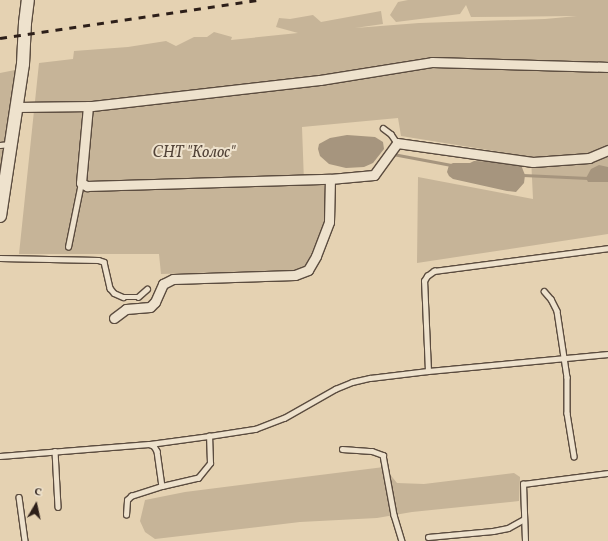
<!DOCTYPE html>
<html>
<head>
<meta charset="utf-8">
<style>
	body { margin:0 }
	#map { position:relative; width:608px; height:541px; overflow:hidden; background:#e5d2b2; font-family:Vollkorn,serif }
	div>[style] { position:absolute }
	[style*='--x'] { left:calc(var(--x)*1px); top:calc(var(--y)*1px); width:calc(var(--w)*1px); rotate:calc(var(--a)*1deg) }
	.green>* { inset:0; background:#c6b498 }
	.water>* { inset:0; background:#a6957e }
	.stream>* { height:2.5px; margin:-1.25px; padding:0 1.25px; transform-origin:1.25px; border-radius:1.25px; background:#a6957e }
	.roads { filter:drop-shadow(1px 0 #5b4c3f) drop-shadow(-1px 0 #5b4c3f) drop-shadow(0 1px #5b4c3f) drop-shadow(0 -1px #5b4c3f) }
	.lane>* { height:4.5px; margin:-2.25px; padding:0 2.25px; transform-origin:2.25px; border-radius:2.25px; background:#eee2cd }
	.street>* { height:9px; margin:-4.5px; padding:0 4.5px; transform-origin:4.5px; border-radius:4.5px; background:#eee2cd }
	.secondary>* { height:12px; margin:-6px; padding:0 6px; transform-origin:6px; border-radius:6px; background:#eee2cd }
	.rail>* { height:2.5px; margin-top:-1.25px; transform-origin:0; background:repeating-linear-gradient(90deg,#2d1f19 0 7px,transparent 0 14px) }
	span { translate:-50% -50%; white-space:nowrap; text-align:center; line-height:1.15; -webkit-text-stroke:4px #eee2cd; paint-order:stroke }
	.park-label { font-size:16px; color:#534439; font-style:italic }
	.north { position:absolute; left:16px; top:485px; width:40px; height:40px; -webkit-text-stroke:3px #eee2cd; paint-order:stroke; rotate:9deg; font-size:11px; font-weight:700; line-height:16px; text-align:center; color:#2d1f19 }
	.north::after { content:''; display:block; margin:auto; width:14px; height:18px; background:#2d1f19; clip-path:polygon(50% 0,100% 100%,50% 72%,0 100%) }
</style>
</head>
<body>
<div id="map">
	<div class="green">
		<i style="clip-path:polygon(408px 0,608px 0,608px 234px,417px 263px,418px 177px,533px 199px,531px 157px,401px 136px,398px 118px,302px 127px,304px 182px,326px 182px,325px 224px,307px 263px,300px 270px,161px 274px,159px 254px,19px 254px,39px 63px,73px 59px,74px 51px,128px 47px,166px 41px,176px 46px,194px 37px,207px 37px,214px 32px,232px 37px,231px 40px,298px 33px,276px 27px,279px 18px,290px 19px,313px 15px,321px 22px,381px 11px,383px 24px,355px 28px,419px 23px,545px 19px,577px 16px,471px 17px,466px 5px,460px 14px,396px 22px,390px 15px,398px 2px)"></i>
		<i style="clip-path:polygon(15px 70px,0 174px,0 73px)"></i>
		<i style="clip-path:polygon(384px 467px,397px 483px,424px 484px,514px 473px,520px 477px,519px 501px,412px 512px,377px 518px,300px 522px,155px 539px,145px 532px,140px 521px,145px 500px,185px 492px)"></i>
	</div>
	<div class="water">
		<i style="clip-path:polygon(347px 135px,375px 137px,383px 142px,384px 149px,373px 163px,364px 167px,346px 168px,329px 164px,320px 156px,318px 149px,319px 144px,330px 138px)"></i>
		<i style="clip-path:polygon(474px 161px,503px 162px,521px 165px,525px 175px,524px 183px,516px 192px,507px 191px,453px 179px,449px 176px,447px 172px,449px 165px,453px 163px,470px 163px)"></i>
		<i style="clip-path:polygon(599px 165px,608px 167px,608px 182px,588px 182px,586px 178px,591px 169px)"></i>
	</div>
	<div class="stream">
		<i style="--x:393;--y:154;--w:59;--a:10.7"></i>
		<i style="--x:523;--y:175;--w:65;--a:2.6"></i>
	</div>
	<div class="roads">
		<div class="lane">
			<i style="--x:383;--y:128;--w:10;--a:37"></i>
			<i style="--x:391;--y:134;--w:11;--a:56"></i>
			<i style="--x:0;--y:145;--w:10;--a:-6"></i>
			<i style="--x:68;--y:247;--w:65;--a:-78.5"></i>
			<i style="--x:0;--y:258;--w:98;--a:1.2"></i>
			<i style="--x:98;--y:260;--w:6;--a:18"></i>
			<i style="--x:104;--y:262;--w:27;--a:77"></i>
			<i style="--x:110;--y:288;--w:6;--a:51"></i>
			<i style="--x:114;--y:293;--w:10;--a:24"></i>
			<i style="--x:123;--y:297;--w:15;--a:0"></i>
			<i style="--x:138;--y:297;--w:12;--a:-42"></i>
			<i style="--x:544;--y:291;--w:11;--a:49"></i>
			<i style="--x:551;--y:299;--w:13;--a:63"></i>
			<i style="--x:557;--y:311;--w:67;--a:81.4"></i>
			<i style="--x:567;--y:377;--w:36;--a:90"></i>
			<i style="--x:567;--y:413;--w:44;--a:80.8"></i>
			<i style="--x:428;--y:371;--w:90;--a:-92.5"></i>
			<i style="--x:424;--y:281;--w:6;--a:-59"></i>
			<i style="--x:427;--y:276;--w:9;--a:-36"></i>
			<i style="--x:434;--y:271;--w:176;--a:-7.5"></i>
			<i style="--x:150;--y:444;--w:60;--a:-7.7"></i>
			<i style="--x:342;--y:449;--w:30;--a:4"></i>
			<i style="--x:372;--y:451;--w:12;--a:20"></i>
			<i style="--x:383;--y:455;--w:61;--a:79.6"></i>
			<i style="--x:394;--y:515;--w:27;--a:73"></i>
			<i style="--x:55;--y:451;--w:56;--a:86.9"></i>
			<i style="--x:0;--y:456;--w:149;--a:-4.6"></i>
			<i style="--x:149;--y:444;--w:5;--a:22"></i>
			<i style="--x:154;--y:446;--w:6;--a:59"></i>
			<i style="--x:157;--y:451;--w:35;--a:82"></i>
			<i style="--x:19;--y:497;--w:44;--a:82.2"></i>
			<i style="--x:126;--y:515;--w:15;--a:-86"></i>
			<i style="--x:127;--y:500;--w:6;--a:-45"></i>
			<i style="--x:131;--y:496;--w:33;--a:-18"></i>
			<i style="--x:162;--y:486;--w:37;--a:-13"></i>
			<i style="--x:198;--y:478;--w:19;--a:-51"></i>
			<i style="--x:210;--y:463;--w:27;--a:-92"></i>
			<i style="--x:209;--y:436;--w:47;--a:-8.7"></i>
			<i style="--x:255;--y:429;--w:31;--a:-21"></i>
			<i style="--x:284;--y:418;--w:59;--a:-29.6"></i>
			<i style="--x:335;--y:389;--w:18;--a:-22"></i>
			<i style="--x:352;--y:382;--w:18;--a:-13"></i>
			<i style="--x:370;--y:378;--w:58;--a:-6.9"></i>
			<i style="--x:428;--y:371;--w:181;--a:-5.4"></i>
			<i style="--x:428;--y:537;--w:65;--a:-5.3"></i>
			<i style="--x:493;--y:531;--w:15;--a:-11"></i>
			<i style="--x:508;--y:528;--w:18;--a:-29"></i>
			<i style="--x:525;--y:541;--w:57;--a:-92"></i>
			<i style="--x:523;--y:484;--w:86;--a:-7.4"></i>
		</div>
		<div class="street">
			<i style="--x:88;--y:106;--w:77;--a:95.2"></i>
			<i style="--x:81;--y:183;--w:7;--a:27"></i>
			<i style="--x:87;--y:186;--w:243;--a:-1.7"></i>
			<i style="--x:330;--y:179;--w:44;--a:-5.2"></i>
			<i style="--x:374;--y:175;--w:39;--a:-54"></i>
			<i style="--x:397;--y:143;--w:137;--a:8"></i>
			<i style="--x:533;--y:162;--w:56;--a:-4.1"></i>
			<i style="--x:589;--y:158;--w:21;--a:-23"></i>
			<i style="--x:17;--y:107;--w:75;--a:-0.8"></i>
			<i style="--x:92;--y:106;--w:229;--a:-6.5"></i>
			<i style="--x:320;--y:80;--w:113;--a:-9.1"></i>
			<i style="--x:432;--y:62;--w:176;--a:1.6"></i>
			<i style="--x:114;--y:318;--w:15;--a:-37"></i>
			<i style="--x:126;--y:309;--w:24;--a:-5"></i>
			<i style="--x:150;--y:307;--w:7;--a:-45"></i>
			<i style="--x:155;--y:302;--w:20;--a:-66"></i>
			<i style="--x:163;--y:284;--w:11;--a:-27"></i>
			<i style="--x:173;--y:279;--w:122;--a:-1.9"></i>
			<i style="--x:295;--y:275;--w:14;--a:-21"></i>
			<i style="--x:308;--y:270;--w:16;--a:-60"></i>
			<i style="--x:316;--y:256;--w:36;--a:-69"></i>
			<i style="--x:329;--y:222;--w:43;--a:-88.7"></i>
		</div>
		<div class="secondary">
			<i style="--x:0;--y:216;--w:154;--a:-81.4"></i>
			<i style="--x:23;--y:64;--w:41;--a:-87.2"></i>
			<i style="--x:25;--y:23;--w:23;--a:-83"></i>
		</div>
	</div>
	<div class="rail">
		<i style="--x:0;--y:38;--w:260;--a:-8.4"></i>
	</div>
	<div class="park-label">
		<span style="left:194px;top:153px">СНТ "Колос"</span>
	</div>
	<div class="north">С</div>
</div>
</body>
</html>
